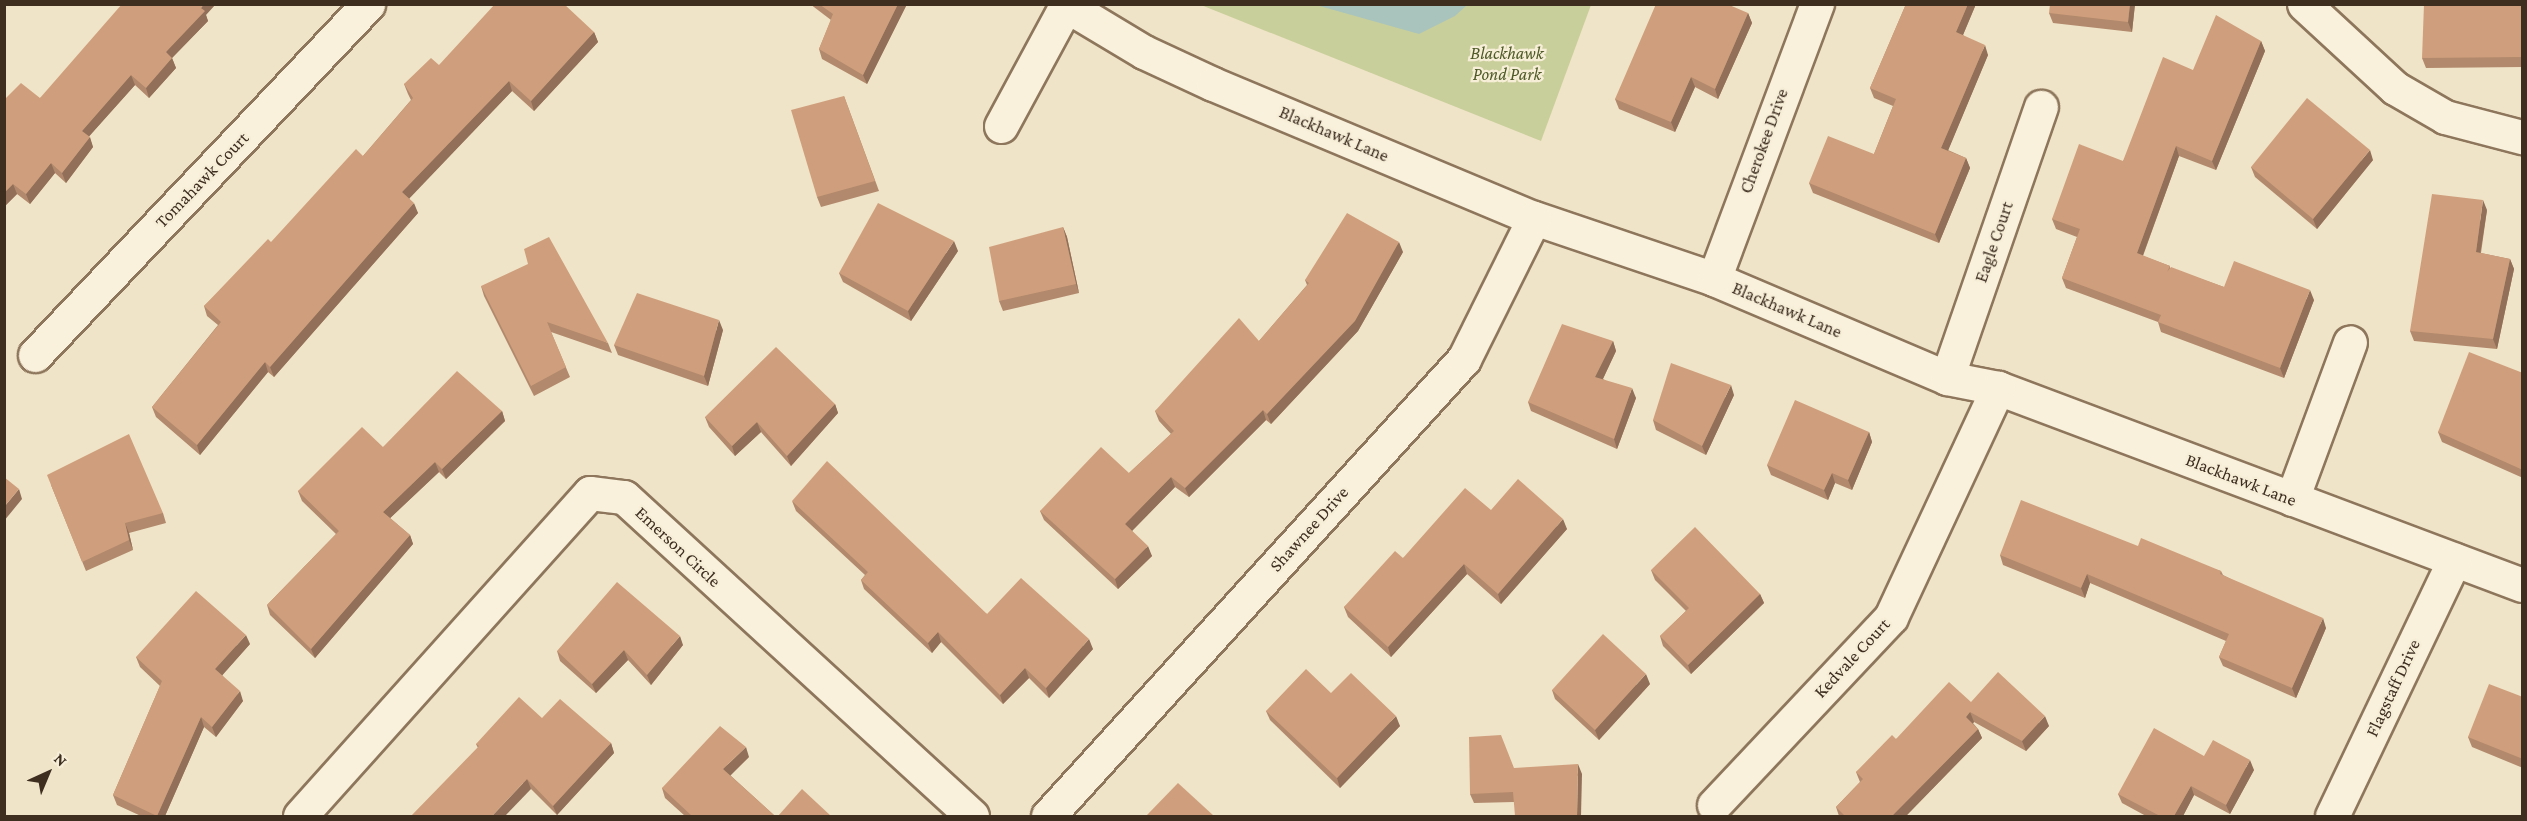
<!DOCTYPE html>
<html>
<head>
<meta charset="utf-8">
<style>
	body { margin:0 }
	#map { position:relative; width:2527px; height:821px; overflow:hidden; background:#f0e4c8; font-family:"Crimson Pro",serif }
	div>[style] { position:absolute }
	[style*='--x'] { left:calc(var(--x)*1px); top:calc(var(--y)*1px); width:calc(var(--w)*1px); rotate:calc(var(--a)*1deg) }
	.green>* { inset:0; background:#c9cf9b }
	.water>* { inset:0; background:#a9c4bc }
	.roads { filter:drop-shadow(2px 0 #8d765c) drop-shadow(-2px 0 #8d765c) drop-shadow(0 2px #8d765c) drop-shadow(0 -2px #8d765c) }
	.minor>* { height:33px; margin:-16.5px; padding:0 16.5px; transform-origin:16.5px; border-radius:16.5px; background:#faf1dc }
	.wall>* { inset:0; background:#b2896c }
	.shaded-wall>* { inset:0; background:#916f58 }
	.building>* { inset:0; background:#cf9f7d }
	span { translate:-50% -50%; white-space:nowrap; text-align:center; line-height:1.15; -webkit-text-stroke:4.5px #f7eed8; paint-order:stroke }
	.park-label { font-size:18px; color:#4d5a26; font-style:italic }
	.street-label { font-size:18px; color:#3d2e20 }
	.frame { position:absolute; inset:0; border:6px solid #3d2e20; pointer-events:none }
	.north { position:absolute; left:18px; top:743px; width:60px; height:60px; -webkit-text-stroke:4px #f7eed8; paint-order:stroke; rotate:44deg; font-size:16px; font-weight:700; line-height:24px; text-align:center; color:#3d2e20 }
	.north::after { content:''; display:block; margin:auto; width:21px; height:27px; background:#3d2e20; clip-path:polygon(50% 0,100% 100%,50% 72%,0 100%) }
</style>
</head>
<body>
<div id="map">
	<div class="green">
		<i style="clip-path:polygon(1201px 5px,1591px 5px,1541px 141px)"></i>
	</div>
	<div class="water">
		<i style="clip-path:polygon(1316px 5px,1467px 4px,1467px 5px,1455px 16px,1419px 34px)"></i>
	</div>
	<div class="roads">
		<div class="minor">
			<i style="--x:1064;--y:4;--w:93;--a:31"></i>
			<i style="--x:1144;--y:52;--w:76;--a:24.9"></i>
			<i style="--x:1213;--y:84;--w:348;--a:22.7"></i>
			<i style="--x:1534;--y:218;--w:190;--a:18.7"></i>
			<i style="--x:1714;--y:279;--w:253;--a:23"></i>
			<i style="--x:1947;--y:378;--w:52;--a:11.1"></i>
			<i style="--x:1998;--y:388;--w:560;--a:20.6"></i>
			<i style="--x:2304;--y:4;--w:124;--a:42.7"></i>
			<i style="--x:2395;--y:88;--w:58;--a:30.1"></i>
			<i style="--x:2445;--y:117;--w:80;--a:14.6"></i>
			<i style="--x:1001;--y:126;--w:136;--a:-61.6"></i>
			<i style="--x:1714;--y:279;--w:294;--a:-69.5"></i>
			<i style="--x:35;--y:355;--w:484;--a:-46.5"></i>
			<i style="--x:1947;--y:378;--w:287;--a:-70.9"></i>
			<i style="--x:2292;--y:499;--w:167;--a:-69.7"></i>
			<i style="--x:1714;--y:805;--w:258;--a:-46.7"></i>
			<i style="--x:1891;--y:617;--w:253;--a:-65"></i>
			<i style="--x:300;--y:816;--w:434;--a:-48.1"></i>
			<i style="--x:590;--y:493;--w:34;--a:7"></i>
			<i style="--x:624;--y:497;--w:472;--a:42.5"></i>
			<i style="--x:1048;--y:816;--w:618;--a:-47.69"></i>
			<i style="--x:1464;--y:359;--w:157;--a:-63.6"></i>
			<i style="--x:2332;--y:816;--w:284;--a:-64.5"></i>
		</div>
	</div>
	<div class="wall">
		<i style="clip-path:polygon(810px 4px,907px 4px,867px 84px,822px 59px,819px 49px,831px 20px)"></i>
		<i style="clip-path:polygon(1906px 4px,1976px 4px,1963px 35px,1988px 55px,1948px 150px,1966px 158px,1970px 168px,1939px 243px,1813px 193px,1809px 183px,1874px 154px,1893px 106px,1874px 98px,1870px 88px)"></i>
		<i style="clip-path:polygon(2135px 4px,2132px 32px,2053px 23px,2049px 13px)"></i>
		<i style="clip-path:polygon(2523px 4px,2523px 67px,2426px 68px,2422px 58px)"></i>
		<i style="clip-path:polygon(1748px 13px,1752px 23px,1718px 99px,1695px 87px,1675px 132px,1619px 109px,1615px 99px)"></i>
		<i style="clip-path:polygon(206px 15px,208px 21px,172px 58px,176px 68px,149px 98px,135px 85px,89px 136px,93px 147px,66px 183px,55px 173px,30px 204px,17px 194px,4px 207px,4px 100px,40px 98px)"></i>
		<i style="clip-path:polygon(594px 32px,598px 42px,534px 111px,512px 91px,409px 198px,418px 213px,274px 377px,268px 372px,200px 455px,156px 417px,152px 407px,218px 325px,207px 316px,204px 306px,363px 156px,411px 100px,408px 94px,404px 84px,439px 65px)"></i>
		<i style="clip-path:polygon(2261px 41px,2265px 51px,2216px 170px,2179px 156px,2143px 256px,2170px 266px,2170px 268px,2224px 287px,2314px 300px,2284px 378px,2161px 332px,2158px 322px,2066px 288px,2062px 278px,2077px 237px,2056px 229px,2052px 219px,2123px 161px,2193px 70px)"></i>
		<i style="clip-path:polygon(844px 96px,879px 191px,821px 207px,817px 197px)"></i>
		<i style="clip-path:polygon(2373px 160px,2317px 229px,2255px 177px,2251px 167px)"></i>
		<i style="clip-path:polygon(2487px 210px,2481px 253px,2510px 259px,2514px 269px,2497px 349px,2414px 341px,2410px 331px)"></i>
		<i style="clip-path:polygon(1063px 227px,1067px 237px,1079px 293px,1003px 311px,999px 301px)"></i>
		<i style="clip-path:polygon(958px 251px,911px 321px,843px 282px,839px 273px)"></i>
		<i style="clip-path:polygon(1403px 252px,1358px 331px,1271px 424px,1266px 420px,1189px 497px,1175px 487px,1132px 531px,1152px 556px,1118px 589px,1044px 520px,1040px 511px,1129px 473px,1171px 434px,1159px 421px,1155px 411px,1259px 341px,1307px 285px,1305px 280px)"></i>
		<i style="clip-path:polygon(481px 286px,608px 343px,612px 353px,551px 332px,570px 377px,534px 396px,484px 296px)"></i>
		<i style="clip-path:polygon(723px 330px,708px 386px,618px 355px,614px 345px)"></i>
		<i style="clip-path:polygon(1613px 341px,1616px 351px,1603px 379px,1636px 398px,1617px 449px,1531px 411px,1528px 402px)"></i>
		<i style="clip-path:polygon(2523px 373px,2523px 478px,2442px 442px,2438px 432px)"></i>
		<i style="clip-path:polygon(1734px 395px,1706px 455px,1656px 430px,1653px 420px)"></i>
		<i style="clip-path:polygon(835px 404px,838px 413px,791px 466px,761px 432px,735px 456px,709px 427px,705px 417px)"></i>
		<i style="clip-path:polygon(502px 411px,505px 421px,446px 479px,439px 472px,390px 518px,410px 535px,413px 544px,315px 658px,270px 615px,267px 605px,336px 534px,302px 501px,298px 491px,383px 447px)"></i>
		<i style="clip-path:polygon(1869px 432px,1872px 442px,1852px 490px,1835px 483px,1828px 500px,1771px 475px,1767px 465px)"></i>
		<i style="clip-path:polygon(51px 485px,163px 513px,166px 523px,129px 533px,133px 550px,86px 571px)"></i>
		<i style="clip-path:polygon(792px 501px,987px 614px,1093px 649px,1049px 698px,1029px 678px,1003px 704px,941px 642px,932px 653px,864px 589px,861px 580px,865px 575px,796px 511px)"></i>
		<i style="clip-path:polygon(1491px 510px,1567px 529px,1501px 604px,1467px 574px,1391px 657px,1348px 617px,1344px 607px,1403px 558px)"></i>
		<i style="clip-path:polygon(2138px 546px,2221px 571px,2223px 575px,2326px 628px,2296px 698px,2223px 666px,2219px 657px,2226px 641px,2090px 583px,2085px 598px,2003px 565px,2000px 555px)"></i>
		<i style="clip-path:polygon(1651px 570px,1760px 594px,1764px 603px,1691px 674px,1663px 646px,1660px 636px,1686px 611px,1655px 580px)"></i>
		<i style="clip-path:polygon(250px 644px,222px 675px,243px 701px,216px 737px,204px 727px,165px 816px,141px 816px,117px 805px,113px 795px,160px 686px,140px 667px,136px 657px)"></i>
		<i style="clip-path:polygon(683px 645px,651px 685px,628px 660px,596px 693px,560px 661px,557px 651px)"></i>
		<i style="clip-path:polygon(1650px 684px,1599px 740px,1555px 699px,1552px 690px)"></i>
		<i style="clip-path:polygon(1331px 693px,1400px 726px,1340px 788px,1270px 720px,1266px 711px)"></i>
		<i style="clip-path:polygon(2523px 697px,2523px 768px,2472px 747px,2468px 737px)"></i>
		<i style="clip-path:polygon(1971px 702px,2049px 726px,2026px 751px,1974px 722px,1973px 723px,1978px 729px,1982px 738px,1906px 816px,1839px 816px,1836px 807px,1860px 782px,1856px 772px,1896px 739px)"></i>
		<i style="clip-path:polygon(542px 718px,611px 743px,614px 753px,557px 815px,531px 789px,478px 748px,476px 744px)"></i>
		<i style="clip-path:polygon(2204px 756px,2254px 770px,2230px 814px,2194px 795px,2183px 816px,2146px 816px,2122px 803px,2118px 794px)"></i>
		<i style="clip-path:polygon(749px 757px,730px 775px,775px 816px,685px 816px,665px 798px,662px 788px)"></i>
		<i style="clip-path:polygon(1514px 768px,1582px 774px,1514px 802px,1474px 803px,1470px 794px)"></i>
	</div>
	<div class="shaded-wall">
		<i style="clip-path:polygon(204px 4px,216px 4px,206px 15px,208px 21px,172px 58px,176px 68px,149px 98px,146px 88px,166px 52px)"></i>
		<i style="clip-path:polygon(898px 4px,907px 4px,867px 84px,863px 75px)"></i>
		<i style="clip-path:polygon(1968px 4px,1976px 4px,1960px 42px,1956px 32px)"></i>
		<i style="clip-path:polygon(2130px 4px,2135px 4px,2132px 32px,2128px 22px)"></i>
		<i style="clip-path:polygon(1748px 13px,1752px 23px,1718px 99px,1715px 89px)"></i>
		<i style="clip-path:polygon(594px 32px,598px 42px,534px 111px,531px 101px)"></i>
		<i style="clip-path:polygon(2261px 41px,2265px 51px,2216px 170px,2212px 161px)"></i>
		<i style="clip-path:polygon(1985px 45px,1988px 55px,1945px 158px,1941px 148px)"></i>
		<i style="clip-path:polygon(131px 75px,135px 85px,85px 141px,82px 131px)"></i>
		<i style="clip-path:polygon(1691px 77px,1695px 87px,1675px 132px,1671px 122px)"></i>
		<i style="clip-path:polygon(509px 81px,512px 91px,406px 202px,402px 192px)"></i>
		<i style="clip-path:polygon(90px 137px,93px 147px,66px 183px,62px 173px)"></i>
		<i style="clip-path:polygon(2176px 146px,2179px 156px,2140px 263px,2137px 253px)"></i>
		<i style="clip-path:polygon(2370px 150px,2373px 160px,2317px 229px,2313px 219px)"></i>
		<i style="clip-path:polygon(1966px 158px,1970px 168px,1939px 243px,1935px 234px)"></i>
		<i style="clip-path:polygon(51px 163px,55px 173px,30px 204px,26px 194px)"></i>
		<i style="clip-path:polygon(13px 184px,17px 194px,4px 207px,4px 193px)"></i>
		<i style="clip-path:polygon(2483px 200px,2487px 210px,2479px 261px,2476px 252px)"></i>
		<i style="clip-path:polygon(414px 203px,418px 213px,274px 377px,270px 367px)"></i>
		<i style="clip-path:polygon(1063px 227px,1067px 237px,1079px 293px,1076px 284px)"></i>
		<i style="clip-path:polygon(954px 241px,958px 251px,911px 321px,908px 311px)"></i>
		<i style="clip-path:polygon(1399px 242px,1403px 252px,1358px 331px,1271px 424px,1267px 414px)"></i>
		<i style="clip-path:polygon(2510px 259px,2514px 269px,2497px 349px,2493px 339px)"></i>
		<i style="clip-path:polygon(2310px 290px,2314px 300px,2284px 378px,2280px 368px)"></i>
		<i style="clip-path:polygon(719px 320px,723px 330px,708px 386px,704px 376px)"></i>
		<i style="clip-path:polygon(1613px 341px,1616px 351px,1599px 387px,1595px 377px)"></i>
		<i style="clip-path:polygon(265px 362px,268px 372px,200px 455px,197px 445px)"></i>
		<i style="clip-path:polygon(1731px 385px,1734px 395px,1706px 455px,1702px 446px)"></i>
		<i style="clip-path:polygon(1632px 388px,1636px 398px,1617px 449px,1614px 439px)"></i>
		<i style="clip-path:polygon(835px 404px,838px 413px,791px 466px,787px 456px)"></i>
		<i style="clip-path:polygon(1263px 410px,1266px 420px,1189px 497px,1185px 488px)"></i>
		<i style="clip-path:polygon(502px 411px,505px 421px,446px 479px,442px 469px)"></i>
		<i style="clip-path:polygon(757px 422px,761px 432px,735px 456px,732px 446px)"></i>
		<i style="clip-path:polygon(1869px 432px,1872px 442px,1852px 490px,1848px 480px)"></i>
		<i style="clip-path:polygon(435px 462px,439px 472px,386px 522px,383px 512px)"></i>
		<i style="clip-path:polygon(1832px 473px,1835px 483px,1828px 500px,1824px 490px)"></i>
		<i style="clip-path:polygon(1171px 477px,1175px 487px,1129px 534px,1125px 524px)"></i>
		<i style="clip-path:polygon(19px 489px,22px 499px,4px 521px,4px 507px)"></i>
		<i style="clip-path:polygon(1563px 519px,1567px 529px,1501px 604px,1498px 594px)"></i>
		<i style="clip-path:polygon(125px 523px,129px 533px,133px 550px,129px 540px)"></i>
		<i style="clip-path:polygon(410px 535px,413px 544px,315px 658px,311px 649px)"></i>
		<i style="clip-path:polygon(1148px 546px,1152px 556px,1118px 589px,1115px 579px)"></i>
		<i style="clip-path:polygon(1464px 564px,1467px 574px,1391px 657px,1388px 647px)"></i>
		<i style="clip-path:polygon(2087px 574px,2090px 583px,2085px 598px,2081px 588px)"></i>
		<i style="clip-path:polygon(1760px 594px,1764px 603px,1691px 674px,1688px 665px)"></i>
		<i style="clip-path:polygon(2323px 618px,2326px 628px,2296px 698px,2292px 688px)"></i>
		<i style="clip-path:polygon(938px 632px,941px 642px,932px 653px,928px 643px)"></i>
		<i style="clip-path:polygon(246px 635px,250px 644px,219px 679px,215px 669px)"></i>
		<i style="clip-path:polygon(680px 636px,683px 645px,651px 685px,647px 675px)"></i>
		<i style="clip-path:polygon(1089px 639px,1093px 649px,1049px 698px,1046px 688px)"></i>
		<i style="clip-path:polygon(624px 650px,628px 660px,596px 693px,592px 684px)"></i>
		<i style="clip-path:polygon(1025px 668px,1029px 678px,1003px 704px,1000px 695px)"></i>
		<i style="clip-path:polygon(1646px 674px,1650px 684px,1599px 740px,1595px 730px)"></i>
		<i style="clip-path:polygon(240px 691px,243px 701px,216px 737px,212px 727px)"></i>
		<i style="clip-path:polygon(1970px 712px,1974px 722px,1970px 727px,1966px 717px)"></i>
		<i style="clip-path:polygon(1396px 716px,1400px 726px,1340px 788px,1337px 778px)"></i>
		<i style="clip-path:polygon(2045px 716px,2049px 726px,2026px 751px,2022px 741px)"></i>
		<i style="clip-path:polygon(201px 717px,204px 727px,165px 816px,157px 816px)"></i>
		<i style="clip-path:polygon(1978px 729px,1982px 738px,1906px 816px,1892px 816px)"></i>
		<i style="clip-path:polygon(611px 743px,614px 753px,557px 815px,553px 806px)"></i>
		<i style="clip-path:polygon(746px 747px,749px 757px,727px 779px,723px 769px)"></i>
		<i style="clip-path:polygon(2250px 760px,2254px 770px,2230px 814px,2226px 805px)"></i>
		<i style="clip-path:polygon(1578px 764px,1582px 774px,1581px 816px,1577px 816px)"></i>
		<i style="clip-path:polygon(527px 779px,531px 789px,505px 816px,492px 816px)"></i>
		<i style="clip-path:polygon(2191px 786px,2194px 795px,2183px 816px,2174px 816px)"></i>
	</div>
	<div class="building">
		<i style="clip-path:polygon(122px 4px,204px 4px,201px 8px,205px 11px,166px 52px,172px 58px,146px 88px,131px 75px,82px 131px,90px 137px,62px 173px,51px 163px,26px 194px,13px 184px,4px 193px,4px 100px,21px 83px,40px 98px)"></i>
		<i style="clip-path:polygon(495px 4px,564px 4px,594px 32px,531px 101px,509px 81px,402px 192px,414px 203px,270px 367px,265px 362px,197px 445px,152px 407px,221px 322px,204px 306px,268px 239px,271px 242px,356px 149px,363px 156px,413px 98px,404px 84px,431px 58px,439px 65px)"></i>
		<i style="clip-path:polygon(819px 4px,898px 4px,863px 75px,819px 49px,833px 14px)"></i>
		<i style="clip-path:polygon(1656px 4px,1727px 4px,1748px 13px,1715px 89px,1691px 77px,1671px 122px,1615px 99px)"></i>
		<i style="clip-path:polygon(1906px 4px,1968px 4px,1956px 32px,1985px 45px,1941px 148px,1966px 158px,1935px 234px,1809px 183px,1828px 136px,1874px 154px,1896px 99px,1870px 88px)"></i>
		<i style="clip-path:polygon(2050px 4px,2130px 4px,2128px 22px,2049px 13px)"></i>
		<i style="clip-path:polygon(2424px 4px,2523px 4px,2523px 57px,2422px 58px)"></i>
		<i style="clip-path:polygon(2216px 15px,2261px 41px,2212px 161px,2176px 146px,2137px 253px,2170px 266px,2167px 272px,2171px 267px,2224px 287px,2234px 261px,2310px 290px,2280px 368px,2158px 322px,2161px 315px,2062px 278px,2080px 229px,2052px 219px,2079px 144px,2123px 161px,2163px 57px,2193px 70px)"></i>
		<i style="clip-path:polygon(844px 96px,875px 181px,817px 197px,791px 110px)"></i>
		<i style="clip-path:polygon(2307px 98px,2370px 150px,2313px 219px,2251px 167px)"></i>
		<i style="clip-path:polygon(2432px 194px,2483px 200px,2476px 252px,2510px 259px,2493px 339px,2410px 331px)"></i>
		<i style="clip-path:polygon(878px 203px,954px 241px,908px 311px,839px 273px)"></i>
		<i style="clip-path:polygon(1347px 213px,1399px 242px,1355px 321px,1267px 414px,1263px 410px,1185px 488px,1171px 477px,1125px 524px,1148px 546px,1115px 579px,1040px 511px,1101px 447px,1129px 473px,1174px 431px,1155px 411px,1239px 318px,1259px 341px,1309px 283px,1305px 280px)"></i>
		<i style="clip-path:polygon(1063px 227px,1076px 284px,999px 301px,989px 247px)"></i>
		<i style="clip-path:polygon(549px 237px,608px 343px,547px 322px,566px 367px,531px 386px,481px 286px,528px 264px,524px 249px)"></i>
		<i style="clip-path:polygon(637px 293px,719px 320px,704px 376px,614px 345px)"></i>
		<i style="clip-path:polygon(1562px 324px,1613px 341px,1595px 377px,1632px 388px,1614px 439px,1528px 402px)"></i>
		<i style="clip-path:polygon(776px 347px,835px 404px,787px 456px,757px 422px,732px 446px,705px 417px)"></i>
		<i style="clip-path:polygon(2469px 352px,2523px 373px,2523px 470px,2438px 432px)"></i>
		<i style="clip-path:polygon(1671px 363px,1731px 385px,1702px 446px,1653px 420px)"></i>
		<i style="clip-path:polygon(457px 371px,502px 411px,442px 469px,435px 462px,383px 512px,410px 535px,311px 649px,267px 605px,339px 531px,298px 491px,362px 427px,383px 447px)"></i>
		<i style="clip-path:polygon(1795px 400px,1869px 432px,1848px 480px,1832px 473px,1824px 490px,1767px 465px)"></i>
		<i style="clip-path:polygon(129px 434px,163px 513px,125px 523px,129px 540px,82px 562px,47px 475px)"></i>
		<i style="clip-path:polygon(827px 461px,987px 614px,1021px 578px,1089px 639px,1046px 688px,1025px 668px,1000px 695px,938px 632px,928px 643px,861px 580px,868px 572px,792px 501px)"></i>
		<i style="clip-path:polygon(4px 477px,19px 489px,4px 507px)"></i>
		<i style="clip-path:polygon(1518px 479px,1563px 519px,1498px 594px,1464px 564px,1388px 647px,1344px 607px,1395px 551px,1403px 558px,1465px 488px,1491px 510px)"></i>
		<i style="clip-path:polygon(2021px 500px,2138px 546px,2141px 538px,2221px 571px,2220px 574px,2323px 618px,2292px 688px,2219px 657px,2229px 634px,2087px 574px,2081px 588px,2000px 555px)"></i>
		<i style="clip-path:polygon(1695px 527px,1760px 594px,1688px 665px,1660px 636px,1689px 608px,1651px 570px)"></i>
		<i style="clip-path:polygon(617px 582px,680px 636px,647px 675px,624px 650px,592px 684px,557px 651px)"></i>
		<i style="clip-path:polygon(196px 591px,246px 635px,215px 669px,240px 691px,212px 727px,201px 717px,157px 816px,113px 795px,162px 681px,136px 657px)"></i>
		<i style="clip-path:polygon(1603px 634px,1646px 674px,1595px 730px,1552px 690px)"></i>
		<i style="clip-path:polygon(1306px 669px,1331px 693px,1351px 673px,1396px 716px,1337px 778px,1266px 711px)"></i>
		<i style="clip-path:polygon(1998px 672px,2045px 716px,2022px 741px,1970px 712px,1966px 717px,1978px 729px,1892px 816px,1845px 816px,1836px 807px,1863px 779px,1856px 772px,1892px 735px,1896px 739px,1949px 682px,1971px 702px)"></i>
		<i style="clip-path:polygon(2489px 684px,2523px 697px,2523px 759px,2468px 737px)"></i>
		<i style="clip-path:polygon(519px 697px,542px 718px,560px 699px,611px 743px,553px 806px,527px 779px,492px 816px,411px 816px,479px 746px,476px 744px)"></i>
		<i style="clip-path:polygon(720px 726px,746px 747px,723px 769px,775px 816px,692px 816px,662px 788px)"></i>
		<i style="clip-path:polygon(2154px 728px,2204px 756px,2213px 740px,2250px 760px,2226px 805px,2191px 786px,2174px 816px,2160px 816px,2118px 794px)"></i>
		<i style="clip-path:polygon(1501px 735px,1514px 768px,1578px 764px,1577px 816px,1515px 816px,1513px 792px,1470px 794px,1469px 737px)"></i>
		<i style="clip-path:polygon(1178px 783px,1214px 816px,1146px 816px)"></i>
		<i style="clip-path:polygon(802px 789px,831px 816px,778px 816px)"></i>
	</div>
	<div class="park-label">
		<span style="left:1507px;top:64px">Blackhawk<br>Pond Park</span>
	</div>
	<div class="street-label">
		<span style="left:1334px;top:134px;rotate:23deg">Blackhawk Lane</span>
		<span style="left:1764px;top:141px;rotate:-70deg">Cherokee Drive</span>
		<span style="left:202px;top:180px;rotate:-46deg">Tomahawk Court</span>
		<span style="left:1994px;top:242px;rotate:-71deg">Eagle Court</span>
		<span style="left:1787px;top:310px;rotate:23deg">Blackhawk Lane</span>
		<span style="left:2241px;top:480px;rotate:21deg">Blackhawk Lane</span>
		<span style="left:1309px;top:529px;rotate:-48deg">Shawnee Drive</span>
		<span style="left:678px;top:547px;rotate:43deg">Emerson Circle</span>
		<span style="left:1852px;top:658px;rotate:-47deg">Kedvale Court</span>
		<span style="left:2393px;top:688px;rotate:-65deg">Flagstaff Drive</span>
	</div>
	<div class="frame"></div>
	<div class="north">N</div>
</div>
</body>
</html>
